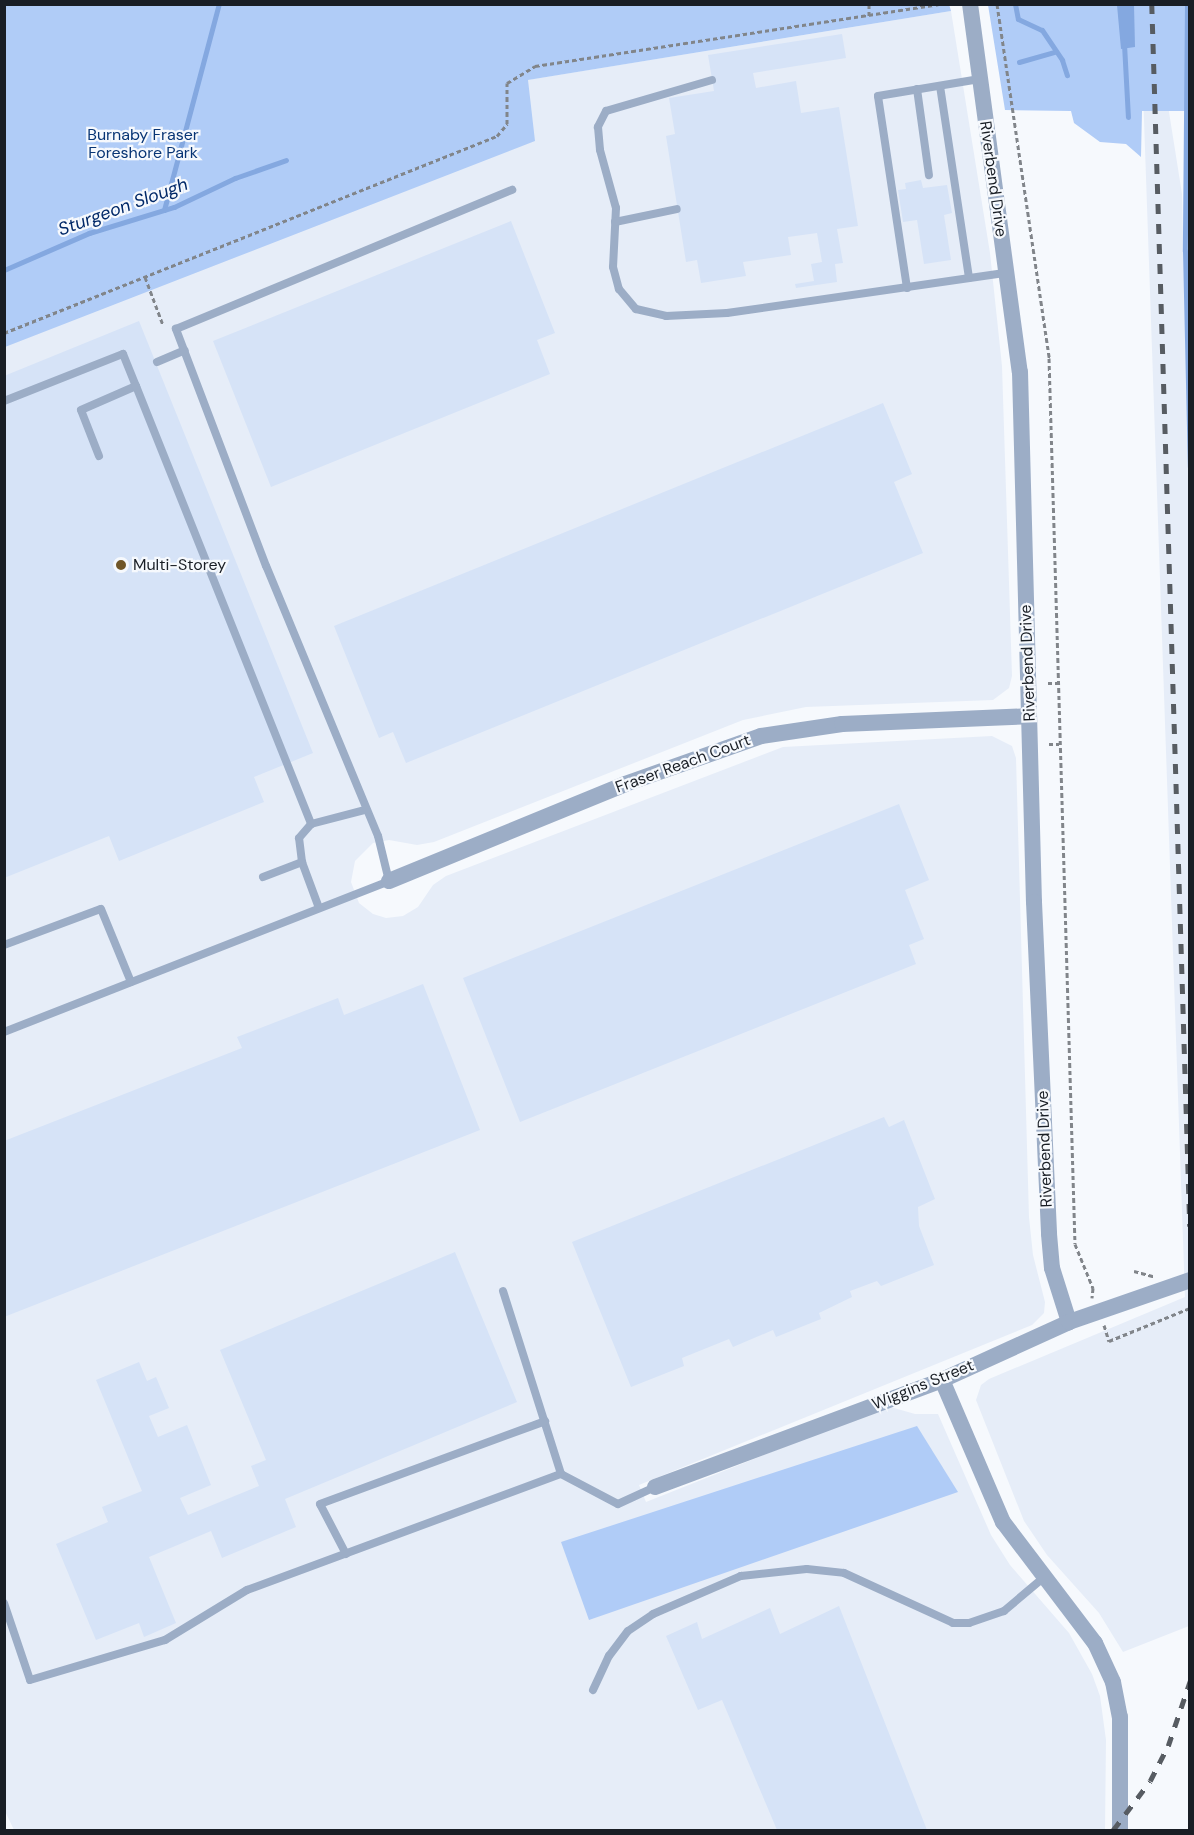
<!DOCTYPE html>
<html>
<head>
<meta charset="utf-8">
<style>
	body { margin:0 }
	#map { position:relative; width:1194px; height:1835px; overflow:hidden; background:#f6f9fd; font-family:"DM Sans",sans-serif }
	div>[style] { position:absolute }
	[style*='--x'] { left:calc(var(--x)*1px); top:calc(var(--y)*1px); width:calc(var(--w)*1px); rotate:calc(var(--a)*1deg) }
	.built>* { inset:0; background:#e6edf8 }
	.green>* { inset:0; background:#b0ccf7 }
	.water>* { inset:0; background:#84a8e0 }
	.stream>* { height:5px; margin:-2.5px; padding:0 2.5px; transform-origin:2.5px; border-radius:2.5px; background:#84a8e0 }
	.building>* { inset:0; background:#d6e3f7 }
	.path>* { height:3px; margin-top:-1.5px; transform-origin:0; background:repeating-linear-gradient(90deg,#81858a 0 4.5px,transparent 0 7.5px) }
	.service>* { height:8px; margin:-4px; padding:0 4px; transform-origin:4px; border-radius:4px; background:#9cadc6 }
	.minor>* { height:16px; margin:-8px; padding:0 8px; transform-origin:8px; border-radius:8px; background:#9cadc6 }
	.rail>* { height:4.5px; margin-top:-2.25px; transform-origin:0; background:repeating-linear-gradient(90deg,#575c62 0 10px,transparent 0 20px) }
	.dots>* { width:16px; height:16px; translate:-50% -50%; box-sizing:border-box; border:3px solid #f6f9fd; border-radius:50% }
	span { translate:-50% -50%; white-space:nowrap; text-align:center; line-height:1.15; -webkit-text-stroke:4.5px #f6f9fd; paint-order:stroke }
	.park-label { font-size:16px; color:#083575 }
	.street-label { font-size:16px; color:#191e25 }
	.poi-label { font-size:16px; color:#191e25 }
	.left { translate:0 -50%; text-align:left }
	.water-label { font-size:18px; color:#002868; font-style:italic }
	.frame { position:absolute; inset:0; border:6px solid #191e25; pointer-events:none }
</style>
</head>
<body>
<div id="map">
	<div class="built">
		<i style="clip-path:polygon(1140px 5px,1163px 74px,1182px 194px,1189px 485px,1189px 1626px,1123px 1652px,1099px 1613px,1047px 1555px,1024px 1521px,976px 1400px,981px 1385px,989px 1379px,1185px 1297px)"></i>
		<i style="clip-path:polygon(951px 11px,990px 253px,1002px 366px,1012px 676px,1009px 688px,993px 700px,806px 707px,743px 720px,434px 842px,417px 845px,389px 840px,373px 843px,355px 861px,351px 882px,359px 903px,373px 914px,386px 918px,403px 916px,418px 907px,433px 885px,446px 876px,783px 747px,992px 736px,1012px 746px,1016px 758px,1029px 1217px,1033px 1255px,1045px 1302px,1044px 1313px,1032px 1325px,639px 1485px,646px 1502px,887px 1406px,915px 1414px,938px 1414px,991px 1535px,1010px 1565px,1069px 1633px,1092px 1674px,1100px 1696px,1106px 1740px,1105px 1830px,14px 1830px,5px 1811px,5px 346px,527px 80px)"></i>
	</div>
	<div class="green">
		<i style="clip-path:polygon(5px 4px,949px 4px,951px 11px,528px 80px,535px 141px,5px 347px)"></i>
		<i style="clip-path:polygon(988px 5px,1189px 5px,1189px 111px,1142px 111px,1141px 157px,1126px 144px,1100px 142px,1074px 123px,1071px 111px,1005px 110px)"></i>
		<i style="clip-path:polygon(917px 1426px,958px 1492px,589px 1620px,561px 1542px)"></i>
	</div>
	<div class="water">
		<i style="clip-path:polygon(1117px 5px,1134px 5px,1135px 47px,1121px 49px)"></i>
	</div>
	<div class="stream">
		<i style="--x:1015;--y:4;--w:15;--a:79"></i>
		<i style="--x:1018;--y:19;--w:26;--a:25"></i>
		<i style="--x:1042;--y:30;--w:36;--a:56"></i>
		<i style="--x:1062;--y:60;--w:16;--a:72"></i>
		<i style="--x:1187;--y:4;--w:247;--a:90.5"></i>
		<i style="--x:1185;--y:251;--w:216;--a:88.7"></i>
		<i style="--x:1124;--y:44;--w:73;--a:86.9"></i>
		<i style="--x:1019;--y:62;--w:37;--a:-16"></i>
		<i style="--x:164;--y:210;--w:213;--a:-75.1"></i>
		<i style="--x:4;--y:270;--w:93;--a:-23.5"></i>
		<i style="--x:89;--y:233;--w:89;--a:-17"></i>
		<i style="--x:174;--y:207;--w:68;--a:-25.4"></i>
		<i style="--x:235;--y:178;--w:54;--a:-19.4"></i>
	</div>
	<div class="building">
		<i style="clip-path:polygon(842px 34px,846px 58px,753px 73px,756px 88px,796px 81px,801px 113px,839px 107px,858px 226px,837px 229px,843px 263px,835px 264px,837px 282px,796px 288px,795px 284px,814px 281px,811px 264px,822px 262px,817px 233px,788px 237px,791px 255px,743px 262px,746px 276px,701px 283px,697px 260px,686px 262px,666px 136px,675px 134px,669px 98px,714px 91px,708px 55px)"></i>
		<i style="clip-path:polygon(921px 180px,923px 188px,947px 185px,952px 213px,944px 215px,951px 260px,924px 264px,917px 220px,903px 222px,898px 190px,906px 189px,905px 183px)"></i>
		<i style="clip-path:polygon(511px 221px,555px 333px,537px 340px,550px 374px,271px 487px,213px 341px)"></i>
		<i style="clip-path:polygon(139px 321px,313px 753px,254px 777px,264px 802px,119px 861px,109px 836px,4px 878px,4px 376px)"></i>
		<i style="clip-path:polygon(883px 403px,912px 474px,894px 482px,923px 553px,406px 763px,393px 732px,379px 738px,334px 626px)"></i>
		<i style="clip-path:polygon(899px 804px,929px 880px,905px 890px,924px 939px,909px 945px,916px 964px,520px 1122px,463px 978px)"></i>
		<i style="clip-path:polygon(423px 984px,480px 1130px,4px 1317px,4px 1141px,242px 1048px,237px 1037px,338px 998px,344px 1015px)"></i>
		<i style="clip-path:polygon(884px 1117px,889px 1127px,904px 1120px,935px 1199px,918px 1207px,919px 1226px,934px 1265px,881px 1286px,877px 1281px,850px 1291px,852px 1297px,819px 1313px,821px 1319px,776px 1337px,773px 1330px,733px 1347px,729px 1339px,682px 1358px,684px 1366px,631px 1387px,572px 1242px)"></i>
		<i style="clip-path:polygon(455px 1252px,517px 1402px,285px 1499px,296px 1527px,222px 1558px,211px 1531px,149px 1557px,176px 1623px,144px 1637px,139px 1623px,96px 1640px,56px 1544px,108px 1522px,102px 1507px,142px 1491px,96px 1380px,139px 1362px,147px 1381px,156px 1377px,169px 1408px,149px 1416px,158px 1437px,187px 1425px,211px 1485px,180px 1498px,188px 1515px,259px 1486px,251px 1466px,266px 1460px,220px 1350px)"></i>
		<i style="clip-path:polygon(839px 1606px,927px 1830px,777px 1830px,722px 1700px,698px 1710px,666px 1636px,697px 1622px,702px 1639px,770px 1608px,780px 1634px)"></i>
	</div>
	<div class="path">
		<i style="--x:997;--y:4;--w:358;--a:81.6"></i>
		<i style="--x:1049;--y:358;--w:886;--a:88.32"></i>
		<i style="--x:1075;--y:1244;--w:48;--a:67.8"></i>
		<i style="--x:1093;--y:1288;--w:10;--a:96"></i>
		<i style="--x:869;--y:16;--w:12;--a:-90"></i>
		<i style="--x:145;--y:277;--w:51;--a:69.4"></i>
		<i style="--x:4;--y:333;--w:531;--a:-21.78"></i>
		<i style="--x:497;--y:136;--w:16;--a:-50"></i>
		<i style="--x:507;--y:124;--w:41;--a:-90"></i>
		<i style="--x:507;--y:83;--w:33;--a:-31"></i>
		<i style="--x:535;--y:66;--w:408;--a:-8.7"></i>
		<i style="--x:1048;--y:683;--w:10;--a:0"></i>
		<i style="--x:1049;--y:744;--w:10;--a:0"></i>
		<i style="--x:1134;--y:1271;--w:20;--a:15"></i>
		<i style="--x:1104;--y:1325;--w:17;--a:73"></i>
		<i style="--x:1109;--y:1341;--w:87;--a:-22.2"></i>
	</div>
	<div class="service">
		<i style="--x:712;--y:80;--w:110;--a:163.7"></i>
		<i style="--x:606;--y:111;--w:18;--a:117"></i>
		<i style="--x:598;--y:127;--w:23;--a:85"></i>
		<i style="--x:600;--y:150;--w:60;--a:74.6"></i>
		<i style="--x:616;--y:208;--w:59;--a:92.9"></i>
		<i style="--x:613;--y:267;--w:23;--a:75"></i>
		<i style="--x:619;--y:289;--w:26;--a:50"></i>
		<i style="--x:636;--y:309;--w:31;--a:13"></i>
		<i style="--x:666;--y:316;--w:61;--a:-2.8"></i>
		<i style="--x:727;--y:313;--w:282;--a:-8.2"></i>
		<i style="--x:940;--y:86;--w:194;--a:81.4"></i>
		<i style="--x:917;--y:89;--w:87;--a:82.1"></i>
		<i style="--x:615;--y:222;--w:63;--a:-11.8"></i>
		<i style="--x:907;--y:288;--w:194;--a:-98.6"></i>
		<i style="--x:878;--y:96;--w:103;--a:-9.5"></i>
		<i style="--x:157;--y:362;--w:30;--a:-23"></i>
		<i style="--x:4;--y:401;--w:128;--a:-21.6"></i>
		<i style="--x:123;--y:354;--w:35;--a:68"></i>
		<i style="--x:99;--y:456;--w:49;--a:-111.4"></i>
		<i style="--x:81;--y:410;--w:60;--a:-23.6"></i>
		<i style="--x:136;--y:386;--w:472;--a:68.2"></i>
		<i style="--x:263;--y:877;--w:42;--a:-21"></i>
		<i style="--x:319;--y:908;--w:49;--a:-110.3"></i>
		<i style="--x:302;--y:862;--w:24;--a:-97"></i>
		<i style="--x:299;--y:838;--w:18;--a:-49"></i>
		<i style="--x:311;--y:824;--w:56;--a:-14.5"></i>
		<i style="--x:4;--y:945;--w:103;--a:-20.4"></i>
		<i style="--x:101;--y:909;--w:79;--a:67.7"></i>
		<i style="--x:4;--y:1032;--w:414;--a:-21.4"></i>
		<i style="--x:389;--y:881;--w:46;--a:-103.7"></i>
		<i style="--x:378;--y:836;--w:292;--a:-112.5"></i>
		<i style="--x:266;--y:566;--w:254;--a:-110.8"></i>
		<i style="--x:176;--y:329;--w:364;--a:-22.5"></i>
		<i style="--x:503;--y:1291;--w:192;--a:72.4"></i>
		<i style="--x:561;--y:1474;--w:64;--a:27.8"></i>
		<i style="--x:618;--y:1504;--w:41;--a:-24.7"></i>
		<i style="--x:346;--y:1554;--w:56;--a:-117.5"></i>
		<i style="--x:320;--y:1504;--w:240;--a:-20.2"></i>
		<i style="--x:4;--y:1603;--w:81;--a:71.3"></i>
		<i style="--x:30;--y:1680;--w:141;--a:-16.5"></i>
		<i style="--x:165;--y:1640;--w:96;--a:-31.4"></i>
		<i style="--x:247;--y:1590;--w:335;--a:-20.3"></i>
		<i style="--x:593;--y:1690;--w:38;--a:-65"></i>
		<i style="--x:609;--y:1656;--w:31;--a:-53"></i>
		<i style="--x:628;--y:1631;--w:30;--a:-34"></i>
		<i style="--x:653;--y:1614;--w:96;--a:-23.4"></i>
		<i style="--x:741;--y:1576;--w:66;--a:-6.1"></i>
		<i style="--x:807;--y:1569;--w:37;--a:6"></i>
		<i style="--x:844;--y:1573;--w:120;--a:24.6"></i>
		<i style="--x:953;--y:1623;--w:16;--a:0"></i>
		<i style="--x:969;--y:1623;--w:37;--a:-19"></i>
		<i style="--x:1004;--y:1611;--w:51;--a:-40.2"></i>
	</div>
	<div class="minor">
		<i style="--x:970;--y:4;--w:371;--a:82.3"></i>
		<i style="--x:1020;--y:372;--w:530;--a:88.49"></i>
		<i style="--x:1034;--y:902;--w:332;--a:87.4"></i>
		<i style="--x:1049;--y:1234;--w:34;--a:85"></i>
		<i style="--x:1052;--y:1268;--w:57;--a:72.5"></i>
		<i style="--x:389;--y:881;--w:255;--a:-22.3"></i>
		<i style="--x:625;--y:784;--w:144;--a:-19.4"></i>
		<i style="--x:761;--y:736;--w:82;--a:-8.4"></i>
		<i style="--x:842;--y:724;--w:187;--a:-2.4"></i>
		<i style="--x:942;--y:1380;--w:155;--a:66.8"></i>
		<i style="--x:1003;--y:1522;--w:152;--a:52.8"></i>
		<i style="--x:1095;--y:1643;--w:43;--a:65.2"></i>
		<i style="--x:1113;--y:1682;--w:36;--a:79"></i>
		<i style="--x:1120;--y:1717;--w:113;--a:90"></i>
		<i style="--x:655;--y:1487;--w:306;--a:-20.4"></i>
		<i style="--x:942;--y:1380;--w:140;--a:-24.5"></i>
		<i style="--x:1069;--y:1322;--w:128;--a:-19.1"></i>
	</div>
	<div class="rail">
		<i style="--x:1152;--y:4;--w:1223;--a:88.22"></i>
		<i style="--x:1113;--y:1830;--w:61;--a:-52.9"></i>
		<i style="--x:1150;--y:1781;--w:39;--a:-63"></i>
		<i style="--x:1168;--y:1746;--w:69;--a:-71.3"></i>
	</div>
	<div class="dots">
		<i style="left:121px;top:565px;background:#705628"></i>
	</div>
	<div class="park-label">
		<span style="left:143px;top:144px">Burnaby Fraser<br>Foreshore Park</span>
	</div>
	<div class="street-label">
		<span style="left:993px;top:179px;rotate:82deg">Riverbend Drive</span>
		<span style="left:1028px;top:663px;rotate:-92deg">Riverbend Drive</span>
		<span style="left:683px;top:764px;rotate:-20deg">Fraser Reach Court</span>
		<span style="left:1045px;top:1149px;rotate:-92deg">Riverbend Drive</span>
		<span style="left:923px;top:1385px;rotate:-22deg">Wiggins Street</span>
	</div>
	<div class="poi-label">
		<span class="left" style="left:133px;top:565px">Multi-Storey</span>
	</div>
	<div class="water-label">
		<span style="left:123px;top:207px;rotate:-20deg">Sturgeon Slough</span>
	</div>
	<div class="frame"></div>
</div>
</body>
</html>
